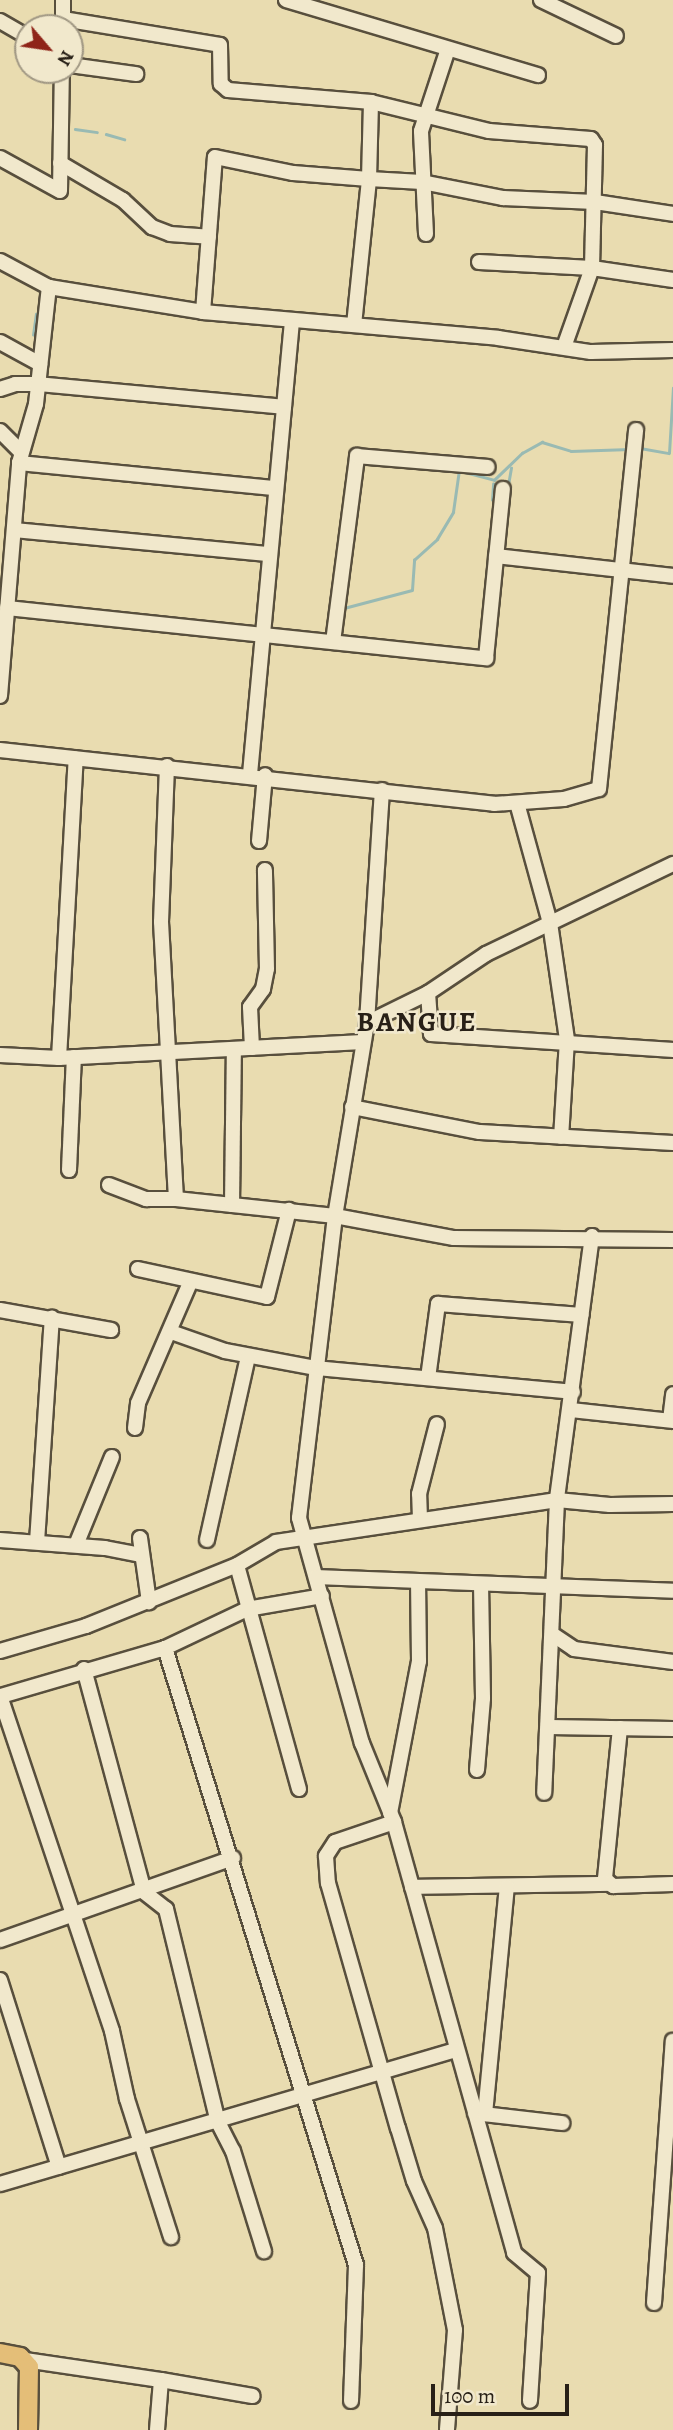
<!DOCTYPE html>
<html>
<head>
<meta charset="utf-8">
<style>
	body { margin:0 }
	#map { position:relative; width:673px; height:2430px; overflow:hidden; background:#e9dcb0; font-family:Alegreya,serif }
	div>[style] { position:absolute }
	[style*='--x'] { left:calc(var(--x)*1px); top:calc(var(--y)*1px); width:calc(var(--w)*1px); rotate:calc(var(--a)*1deg) }
	.stream>* { height:2.5px; margin:-1.25px; padding:0 1.25px; transform-origin:1.25px; border-radius:1.25px; background:#99bab3 }
	.roads { filter:drop-shadow(2px 0 #584f3d) drop-shadow(-2px 0 #584f3d) drop-shadow(0 2px #584f3d) drop-shadow(0 -2px #584f3d) }
	.minor>* { height:14px; margin:-7px; padding:0 7px; transform-origin:7px; border-radius:7px; background:#f1e8cc }
	.major>* { height:18px; margin:-9px; padding:0 9px; transform-origin:9px; border-radius:9px; background:#e4be78 }
	span { translate:-50% -50%; white-space:nowrap; text-align:center; line-height:1.15; -webkit-text-stroke:5px #f1e8cc; paint-order:stroke }
	.district-label { font-size:28px; color:#282017; font-weight:700; letter-spacing:2px }
	.north { position:absolute; left:14px; top:14px; width:70px; height:70px; box-sizing:border-box; background:#f1e8cc; border:2px solid #a19884; border-radius:50%; rotate:119deg; font-size:19px; font-weight:700; line-height:28px; text-align:center; color:#282017 }
	.north::after { content:''; display:block; margin:auto; width:24px; height:32px; background:#8f2418; clip-path:polygon(50% 0,100% 100%,50% 72%,0 100%) }
	.scale { position:absolute; left:431px; top:2384px; width:138px; height:32px; box-sizing:border-box; border:4px solid #282017; border-top:0; padding-left:9px; font-size:21px; line-height:24px; white-space:nowrap; color:#282017; -webkit-text-stroke:5px #f1e8cc; paint-order:stroke }
</style>
</head>
<body>
<div id="map">
	<div class="stream">
		<i style="--x:75;--y:129;--w:22;--a:8"></i>
		<i style="--x:106;--y:134;--w:19;--a:16"></i>
		<i style="--x:33;--y:335;--w:21;--a:-82"></i>
		<i style="--x:640;--y:448;--w:29;--a:10"></i>
		<i style="--x:669;--y:453;--w:65;--a:-86.5"></i>
		<i style="--x:465;--y:472;--w:30;--a:15"></i>
		<i style="--x:494;--y:480;--w:39;--a:-44"></i>
		<i style="--x:522;--y:453;--w:23;--a:-29"></i>
		<i style="--x:542;--y:442;--w:30;--a:17"></i>
		<i style="--x:571;--y:451;--w:59;--a:-1.9"></i>
		<i style="--x:508;--y:485;--w:17;--a:-80"></i>
		<i style="--x:492;--y:500;--w:16;--a:-86"></i>
		<i style="--x:344;--y:608;--w:70;--a:-14.8"></i>
		<i style="--x:412;--y:590;--w:30;--a:-86"></i>
		<i style="--x:414;--y:560;--w:31;--a:-42"></i>
		<i style="--x:437;--y:539;--w:31;--a:-59"></i>
		<i style="--x:453;--y:512;--w:42;--a:-81.9"></i>
	</div>
	<div class="roads">
		<div class="minor">
			<i style="--x:286;--y:0;--w:263;--a:16.6"></i>
			<i style="--x:541;--y:0;--w:83;--a:25.6"></i>
			<i style="--x:63;--y:19;--w:159;--a:9.4"></i>
			<i style="--x:220;--y:45;--w:39;--a:89"></i>
			<i style="--x:221;--y:84;--w:9;--a:41"></i>
			<i style="--x:228;--y:90;--w:144;--a:4.8"></i>
			<i style="--x:371;--y:102;--w:122;--a:13.8"></i>
			<i style="--x:489;--y:131;--w:102;--a:4.5"></i>
			<i style="--x:591;--y:139;--w:7;--a:56"></i>
			<i style="--x:595;--y:145;--w:123;--a:91.4"></i>
			<i style="--x:592;--y:268;--w:84;--a:109.5"></i>
			<i style="--x:0;--y:21;--w:32;--a:30"></i>
			<i style="--x:63;--y:27;--w:27;--a:-90"></i>
			<i style="--x:70;--y:65;--w:67;--a:7.8"></i>
			<i style="--x:0;--y:158;--w:68;--a:28.8"></i>
			<i style="--x:60;--y:191;--w:121;--a:-89.1"></i>
			<i style="--x:60;--y:163;--w:73;--a:30.4"></i>
			<i style="--x:123;--y:200;--w:40;--a:43"></i>
			<i style="--x:152;--y:227;--w:19;--a:21"></i>
			<i style="--x:170;--y:234;--w:39;--a:4"></i>
			<i style="--x:426;--y:234;--w:103;--a:-92.8"></i>
			<i style="--x:421;--y:131;--w:86;--a:-71.8"></i>
			<i style="--x:0;--y:261;--w:55;--a:28"></i>
			<i style="--x:49;--y:287;--w:156;--a:9.2"></i>
			<i style="--x:203;--y:312;--w:296;--a:5"></i>
			<i style="--x:498;--y:338;--w:94;--a:8.6"></i>
			<i style="--x:591;--y:352;--w:82;--a:-1.4"></i>
			<i style="--x:479;--y:262;--w:113;--a:3"></i>
			<i style="--x:592;--y:268;--w:82;--a:8.4"></i>
			<i style="--x:203;--y:312;--w:155;--a:-85.6"></i>
			<i style="--x:215;--y:157;--w:80;--a:11.6"></i>
			<i style="--x:293;--y:173;--w:76;--a:4.5"></i>
			<i style="--x:369;--y:179;--w:77;--a:-88.5"></i>
			<i style="--x:354;--y:325;--w:147;--a:-84.1"></i>
			<i style="--x:369;--y:179;--w:53;--a:3.2"></i>
			<i style="--x:422;--y:182;--w:83;--a:11.2"></i>
			<i style="--x:503;--y:198;--w:92;--a:2.5"></i>
			<i style="--x:595;--y:202;--w:79;--a:8.7"></i>
			<i style="--x:0;--y:342;--w:46;--a:28.8"></i>
			<i style="--x:0;--y:389;--w:16;--a:-18"></i>
			<i style="--x:15;--y:384;--w:23;--a:0"></i>
			<i style="--x:38;--y:384;--w:247;--a:5.3"></i>
			<i style="--x:0;--y:431;--w:28;--a:45"></i>
			<i style="--x:19;--y:463;--w:258;--a:5.6"></i>
			<i style="--x:14;--y:530;--w:257;--a:5.4"></i>
			<i style="--x:496;--y:556;--w:178;--a:6.4"></i>
			<i style="--x:7;--y:608;--w:482;--a:6"></i>
			<i style="--x:486;--y:658;--w:170;--a:-84.3"></i>
			<i style="--x:333;--y:642;--w:188;--a:-82.6"></i>
			<i style="--x:357;--y:456;--w:131;--a:4.8"></i>
			<i style="--x:0;--y:696;--w:234;--a:-85.3"></i>
			<i style="--x:19;--y:463;--w:61;--a:-73.9"></i>
			<i style="--x:36;--y:404;--w:118;--a:-83.7"></i>
			<i style="--x:0;--y:750;--w:497;--a:6.2"></i>
			<i style="--x:494;--y:804;--w:70;--a:-4.1"></i>
			<i style="--x:564;--y:799;--w:36;--a:-16"></i>
			<i style="--x:599;--y:789;--w:361;--a:-84.1"></i>
			<i style="--x:167;--y:766;--w:156;--a:92.2"></i>
			<i style="--x:161;--y:922;--w:277;--a:86.9"></i>
			<i style="--x:176;--y:1199;--w:160;--a:6.1"></i>
			<i style="--x:335;--y:1216;--w:121;--a:10.5"></i>
			<i style="--x:454;--y:1238;--w:219;--a:0.5"></i>
			<i style="--x:250;--y:774;--w:456;--a:-84.7"></i>
			<i style="--x:382;--y:790;--w:233;--a:93.7"></i>
			<i style="--x:367;--y:1023;--w:196;--a:99.4"></i>
			<i style="--x:335;--y:1216;--w:304;--a:96.8"></i>
			<i style="--x:299;--y:1518;--w:234;--a:74.4"></i>
			<i style="--x:362;--y:1743;--w:85;--a:67.9"></i>
			<i style="--x:394;--y:1822;--w:447;--a:74.4"></i>
			<i style="--x:514;--y:2253;--w:31;--a:40"></i>
			<i style="--x:538;--y:2273;--w:128;--a:93.6"></i>
			<i style="--x:517;--y:803;--w:124;--a:74.6"></i>
			<i style="--x:550;--y:923;--w:118;--a:81.7"></i>
			<i style="--x:567;--y:1040;--w:97;--a:93.5"></i>
			<i style="--x:259;--y:841;--w:66;--a:-84.8"></i>
			<i style="--x:428;--y:993;--w:41;--a:85.8"></i>
			<i style="--x:431;--y:1034;--w:243;--a:3.8"></i>
			<i style="--x:367;--y:1023;--w:68;--a:-26.2"></i>
			<i style="--x:428;--y:993;--w:70;--a:-33.9"></i>
			<i style="--x:486;--y:954;--w:208;--a:-25.7"></i>
			<i style="--x:252;--y:1048;--w:41;--a:-92.8"></i>
			<i style="--x:250;--y:1007;--w:22;--a:-54"></i>
			<i style="--x:263;--y:989;--w:20;--a:-79"></i>
			<i style="--x:267;--y:969;--w:99;--a:-91.2"></i>
			<i style="--x:0;--y:1055;--w:59;--a:2.9"></i>
			<i style="--x:59;--y:1058;--w:304;--a:-3"></i>
			<i style="--x:59;--y:1058;--w:300;--a:-86.8"></i>
			<i style="--x:352;--y:1107;--w:130;--a:11.1"></i>
			<i style="--x:480;--y:1132;--w:193;--a:3.3"></i>
			<i style="--x:69;--y:1170;--w:113;--a:-87.5"></i>
			<i style="--x:109;--y:1185;--w:40;--a:21"></i>
			<i style="--x:146;--y:1199;--w:30;--a:0"></i>
			<i style="--x:232;--y:1205;--w:156;--a:-89.3"></i>
			<i style="--x:592;--y:1236;--w:266;--a:97.6"></i>
			<i style="--x:557;--y:1500;--w:53;--a:5.4"></i>
			<i style="--x:610;--y:1505;--w:63;--a:-0.9"></i>
			<i style="--x:138;--y:1269;--w:132;--a:12.2"></i>
			<i style="--x:267;--y:1297;--w:90;--a:-75.8"></i>
			<i style="--x:0;--y:1310;--w:113;--a:10.2"></i>
			<i style="--x:171;--y:1332;--w:57;--a:19.4"></i>
			<i style="--x:225;--y:1351;--w:93;--a:10.6"></i>
			<i style="--x:316;--y:1368;--w:258;--a:5.3"></i>
			<i style="--x:428;--y:1378;--w:75;--a:-82.3"></i>
			<i style="--x:438;--y:1304;--w:144;--a:4.4"></i>
			<i style="--x:571;--y:1410;--w:103;--a:6.2"></i>
			<i style="--x:670;--y:1420;--w:26;--a:-83"></i>
			<i style="--x:135;--y:1428;--w:25;--a:-83"></i>
			<i style="--x:138;--y:1403;--w:131;--a:-66.6"></i>
			<i style="--x:420;--y:1519;--w:25;--a:-92"></i>
			<i style="--x:419;--y:1494;--w:72;--a:-75.6"></i>
			<i style="--x:140;--y:1538;--w:65;--a:82"></i>
			<i style="--x:0;--y:1540;--w:105;--a:4.4"></i>
			<i style="--x:105;--y:1548;--w:36;--a:11"></i>
			<i style="--x:207;--y:1540;--w:188;--a:-77.4"></i>
			<i style="--x:37;--y:1542;--w:225;--a:-86.2"></i>
			<i style="--x:76;--y:1545;--w:95;--a:-67.8"></i>
			<i style="--x:316;--y:1577;--w:357;--a:2.2"></i>
			<i style="--x:555;--y:1636;--w:23;--a:34"></i>
			<i style="--x:574;--y:1649;--w:100;--a:7.5"></i>
			<i style="--x:165;--y:1648;--w:646;--a:72.8"></i>
			<i style="--x:356;--y:2265;--w:136;--a:92.1"></i>
			<i style="--x:0;--y:1651;--w:90;--a:-16.2"></i>
			<i style="--x:86;--y:1626;--w:163;--a:-22"></i>
			<i style="--x:84;--y:1669;--w:231;--a:74.9"></i>
			<i style="--x:144;--y:1892;--w:28;--a:38"></i>
			<i style="--x:166;--y:1909;--w:219;--a:76.3"></i>
			<i style="--x:218;--y:2122;--w:33;--a:63"></i>
			<i style="--x:233;--y:2151;--w:105;--a:72.8"></i>
			<i style="--x:0;--y:1696;--w:353;--a:71.5"></i>
			<i style="--x:112;--y:2031;--w:70;--a:77.6"></i>
			<i style="--x:127;--y:2099;--w:145;--a:72.3"></i>
			<i style="--x:1;--y:1696;--w:171;--a:-16.3"></i>
			<i style="--x:165;--y:1648;--w:91;--a:-25.4"></i>
			<i style="--x:247;--y:1609;--w:76;--a:-9.8"></i>
			<i style="--x:549;--y:1727;--w:124;--a:0.9"></i>
			<i style="--x:620;--y:1728;--w:152;--a:95.7"></i>
			<i style="--x:605;--y:1879;--w:11;--a:41"></i>
			<i style="--x:613;--y:1886;--w:60;--a:-1.9"></i>
			<i style="--x:477;--y:1770;--w:72;--a:-85.2"></i>
			<i style="--x:483;--y:1698;--w:112;--a:-91"></i>
			<i style="--x:299;--y:1789;--w:232;--a:-105.5"></i>
			<i style="--x:237;--y:1565;--w:45;--a:-30.5"></i>
			<i style="--x:276;--y:1542;--w:284;--a:-8.5"></i>
			<i style="--x:557;--y:1500;--w:293;--a:92.5"></i>
			<i style="--x:390;--y:1813;--w:155;--a:-79.2"></i>
			<i style="--x:419;--y:1661;--w:77;--a:-90.7"></i>
			<i style="--x:394;--y:1822;--w:62;--a:161.3"></i>
			<i style="--x:335;--y:1842;--w:17;--a:123"></i>
			<i style="--x:326;--y:1856;--w:27;--a:86"></i>
			<i style="--x:328;--y:1883;--w:255;--a:74.1"></i>
			<i style="--x:398;--y:2128;--w:55;--a:73.2"></i>
			<i style="--x:414;--y:2181;--w:51;--a:65.9"></i>
			<i style="--x:435;--y:2228;--w:104;--a:78.9"></i>
			<i style="--x:455;--y:2330;--w:100;--a:94.6"></i>
			<i style="--x:412;--y:1887;--w:196;--a:-0.9"></i>
			<i style="--x:0;--y:1940;--w:247;--a:-19.4"></i>
			<i style="--x:0;--y:1980;--w:196;--a:72.5"></i>
			<i style="--x:475;--y:2113;--w:88;--a:6.6"></i>
			<i style="--x:485;--y:2114;--w:228;--a:-84.5"></i>
			<i style="--x:0;--y:2184;--w:475;--a:-16.4"></i>
			<i style="--x:654;--y:2303;--w:263;--a:-85.9"></i>
			<i style="--x:25;--y:2360;--w:137;--a:8.4"></i>
			<i style="--x:161;--y:2380;--w:50;--a:94.6"></i>
			<i style="--x:161;--y:2380;--w:93;--a:9.9"></i>
		</div>
		<div class="major">
			<i style="--x:0;--y:2353;--w:20;--a:11"></i>
			<i style="--x:20;--y:2357;--w:13;--a:48"></i>
			<i style="--x:29;--y:2367;--w:63;--a:90.9"></i>
		</div>
	</div>
	<div class="district-label">
		<span style="left:417px;top:1022px">BANGUE</span>
	</div>
	<div class="north">N</div>
	<div class="scale">100 m</div>
</div>
</body>
</html>
